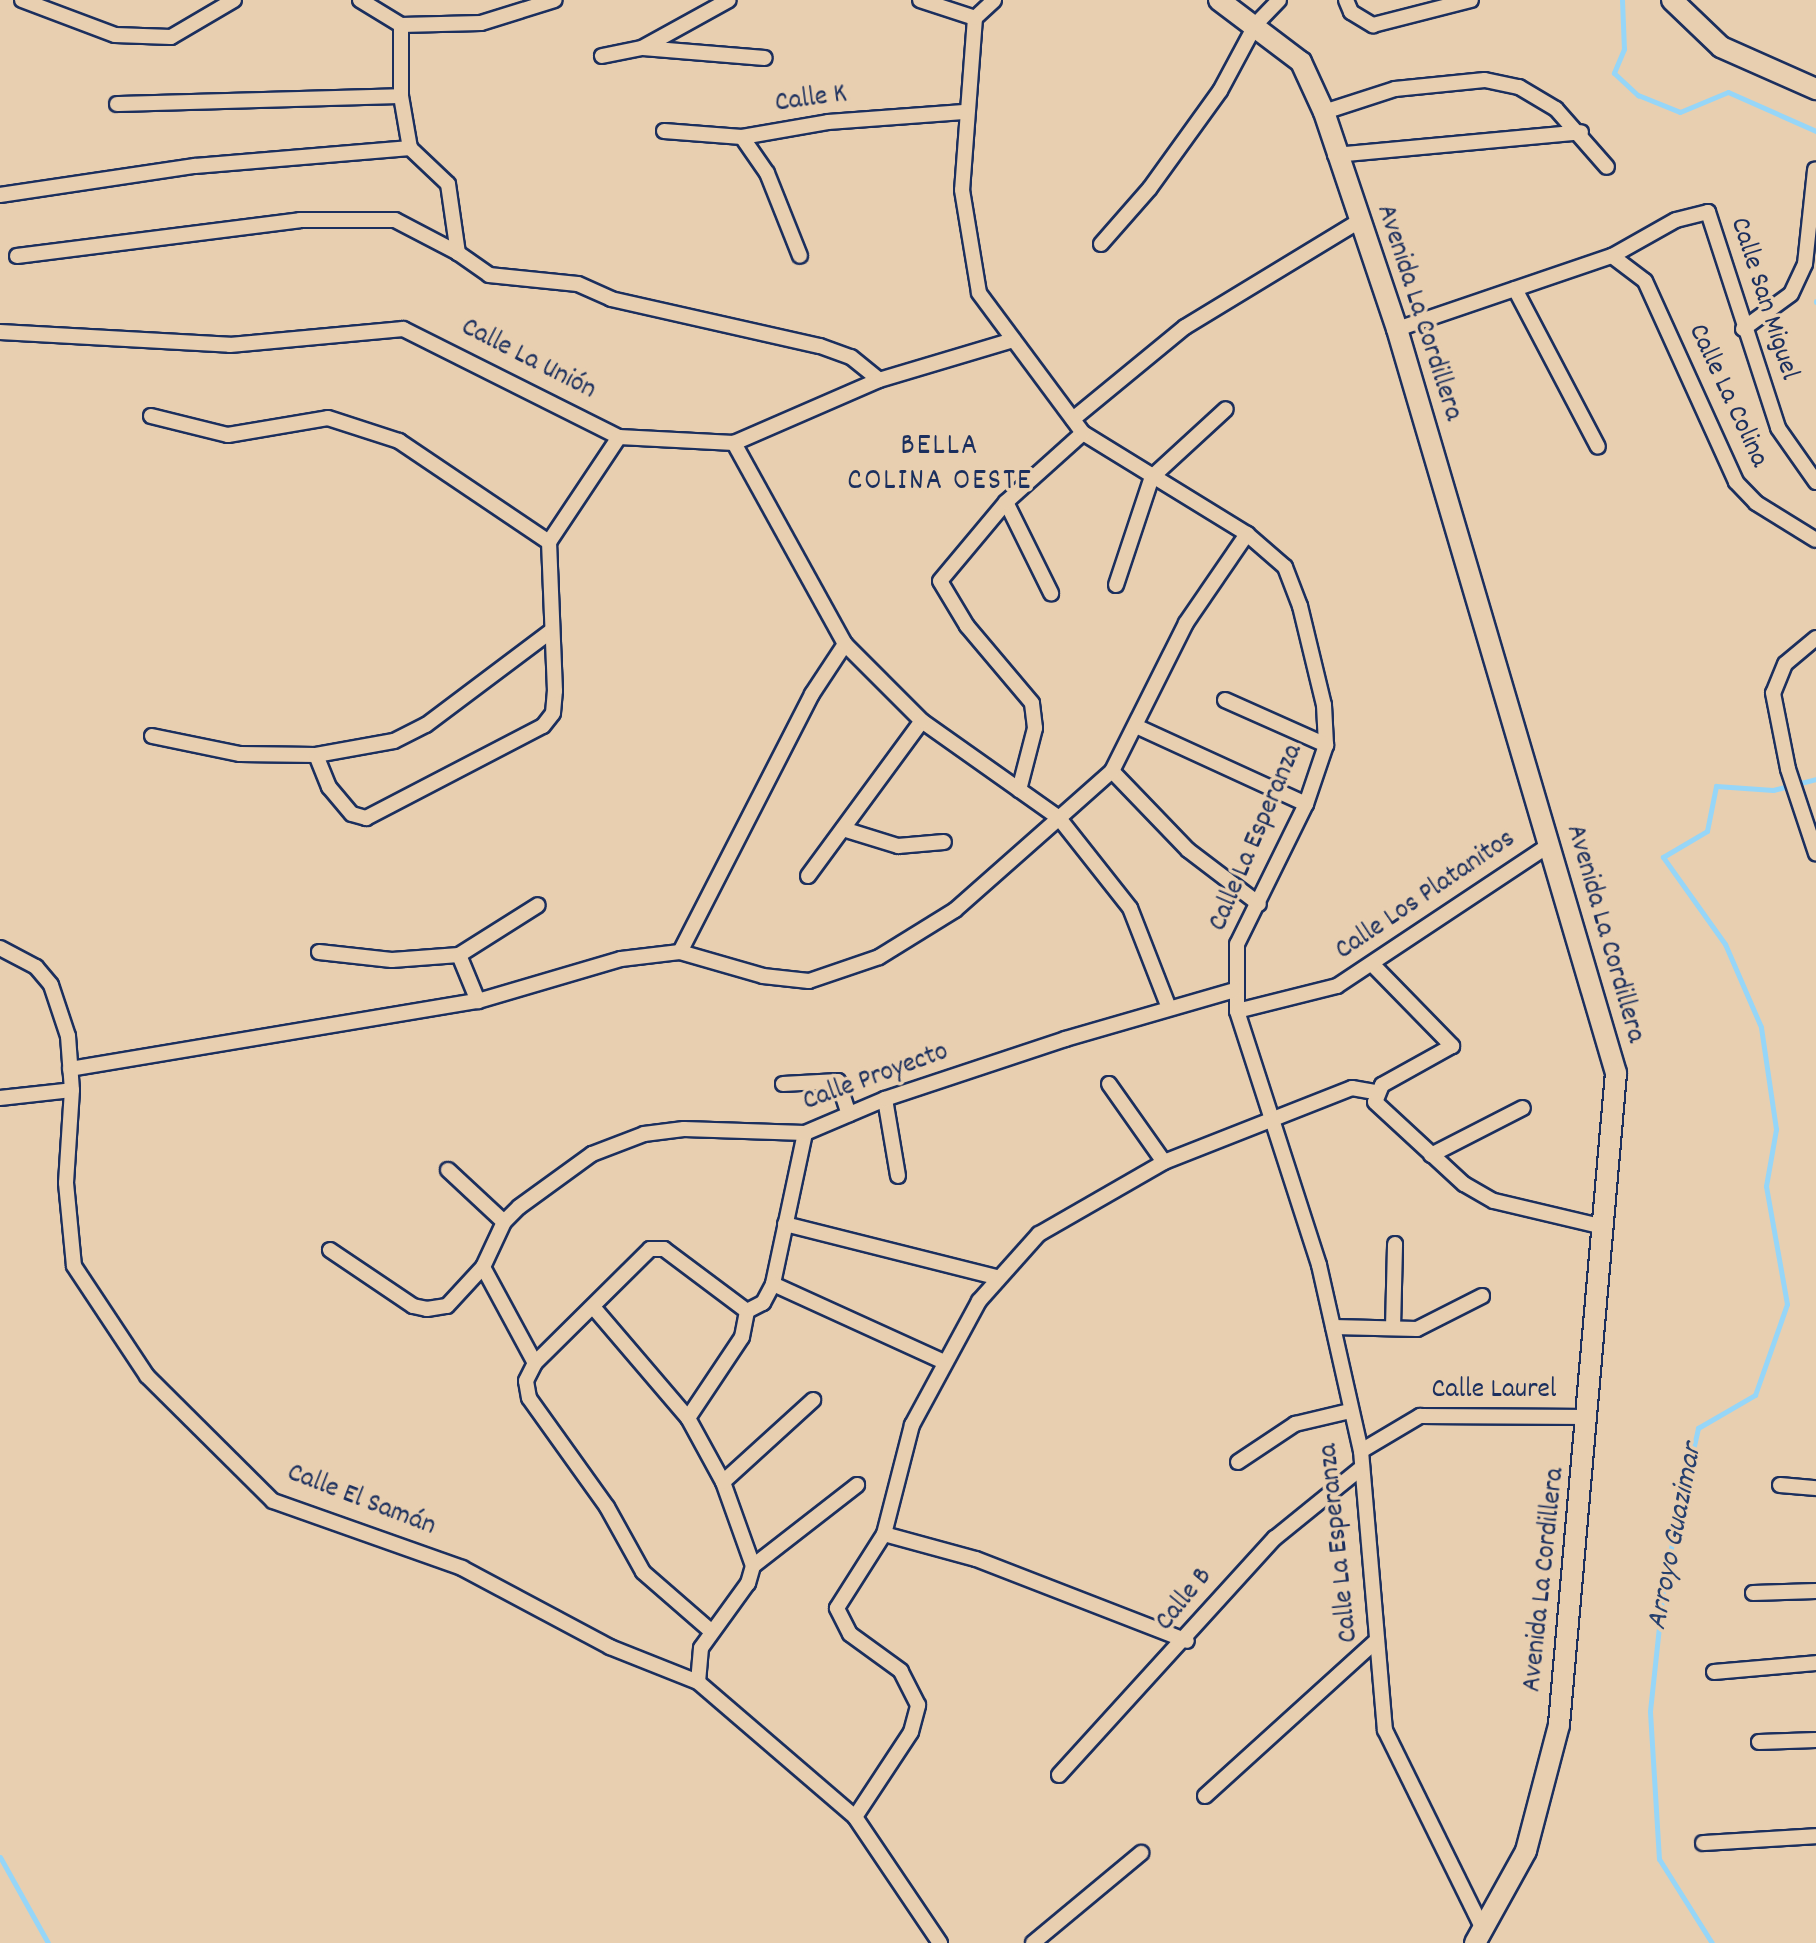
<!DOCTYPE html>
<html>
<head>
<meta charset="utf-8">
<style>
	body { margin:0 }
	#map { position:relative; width:1816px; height:1943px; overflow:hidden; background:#e8cfb0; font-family:Dekko,sans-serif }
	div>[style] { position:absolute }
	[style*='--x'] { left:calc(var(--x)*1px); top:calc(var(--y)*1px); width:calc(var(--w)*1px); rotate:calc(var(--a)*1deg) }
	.stream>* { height:5px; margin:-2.5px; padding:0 2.5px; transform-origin:2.5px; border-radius:2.5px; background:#96d6f8 }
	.roads { filter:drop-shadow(2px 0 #1b2f5e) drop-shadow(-2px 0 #1b2f5e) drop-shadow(0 2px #1b2f5e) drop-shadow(0 -2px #1b2f5e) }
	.street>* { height:14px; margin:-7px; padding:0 7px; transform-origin:7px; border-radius:7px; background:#e8cfb0 }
	.secondary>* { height:20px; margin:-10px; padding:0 10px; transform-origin:10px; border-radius:10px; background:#e8cfb0 }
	span { translate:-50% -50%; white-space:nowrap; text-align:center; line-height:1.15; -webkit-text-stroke:7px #e8cfb0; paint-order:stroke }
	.street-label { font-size:28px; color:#1b2f5e }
	.neighbourhood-label { font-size:30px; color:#1b2f5e; letter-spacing:2px }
	.water-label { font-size:30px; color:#27406d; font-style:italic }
</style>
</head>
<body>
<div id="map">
	<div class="stream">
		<i style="--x:1622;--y:0;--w:49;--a:87.7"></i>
		<i style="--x:1624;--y:49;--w:26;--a:113"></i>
		<i style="--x:1614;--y:73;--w:33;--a:43"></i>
		<i style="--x:1638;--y:95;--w:45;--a:22"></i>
		<i style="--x:1680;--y:112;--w:52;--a:-22.6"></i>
		<i style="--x:1728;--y:92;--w:96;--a:23.9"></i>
		<i style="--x:1816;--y:301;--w:1;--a:90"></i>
		<i style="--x:0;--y:1857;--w:98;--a:60.8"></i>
		<i style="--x:1712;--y:1943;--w:99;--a:-122.2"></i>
		<i style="--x:1659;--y:1859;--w:148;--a:-93.5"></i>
		<i style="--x:1650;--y:1711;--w:133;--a:-83.9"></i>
		<i style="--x:1664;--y:1579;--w:155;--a:-77.3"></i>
		<i style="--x:1698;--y:1428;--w:66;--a:-30.1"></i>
		<i style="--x:1755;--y:1395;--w:96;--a:-70.6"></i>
		<i style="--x:1787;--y:1304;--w:120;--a:-100.1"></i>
		<i style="--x:1766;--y:1186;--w:58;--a:-80"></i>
		<i style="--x:1776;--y:1129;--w:103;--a:-98.4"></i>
		<i style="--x:1761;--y:1027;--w:90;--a:-113.4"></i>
		<i style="--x:1725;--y:944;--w:107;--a:-125.5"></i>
		<i style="--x:1663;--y:857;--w:51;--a:-30.6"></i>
		<i style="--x:1707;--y:831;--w:46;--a:-78.7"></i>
		<i style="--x:1716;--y:786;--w:57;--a:4"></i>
		<i style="--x:1773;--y:790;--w:44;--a:-14.3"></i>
	</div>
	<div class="roads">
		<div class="street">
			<i style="--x:22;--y:0;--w:99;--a:20.6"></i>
			<i style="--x:115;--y:35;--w:56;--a:2"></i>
			<i style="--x:171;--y:37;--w:73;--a:-30.4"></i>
			<i style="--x:360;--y:0;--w:48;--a:31.4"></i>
			<i style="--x:401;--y:25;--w:80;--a:-1.4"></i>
			<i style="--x:481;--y:23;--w:77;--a:-17.3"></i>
			<i style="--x:920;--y:0;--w:58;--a:18.1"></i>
			<i style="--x:1346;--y:0;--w:13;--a:67"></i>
			<i style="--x:1351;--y:12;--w:26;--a:31"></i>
			<i style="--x:1373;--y:25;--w:101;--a:-14.3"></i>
			<i style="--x:975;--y:18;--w:172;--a:94.3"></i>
			<i style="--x:962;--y:190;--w:104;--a:80.6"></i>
			<i style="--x:979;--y:293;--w:174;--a:53.4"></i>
			<i style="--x:1083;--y:433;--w:193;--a:31.6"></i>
			<i style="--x:1247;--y:534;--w:50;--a:41"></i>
			<i style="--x:1285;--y:567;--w:42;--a:69"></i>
			<i style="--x:1300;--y:606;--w:102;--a:76.4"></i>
			<i style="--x:1324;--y:705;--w:40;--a:87.1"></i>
			<i style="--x:1326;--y:745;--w:62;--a:108.7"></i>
			<i style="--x:1306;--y:804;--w:156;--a:116.2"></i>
			<i style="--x:1237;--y:944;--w:67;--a:90"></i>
			<i style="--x:1237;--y:1011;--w:267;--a:72.1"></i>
			<i style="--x:1319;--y:1265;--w:191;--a:77.3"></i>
			<i style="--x:1361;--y:1451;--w:280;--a:85.1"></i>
			<i style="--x:1385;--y:1730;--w:224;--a:63.8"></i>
			<i style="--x:975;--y:18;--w:26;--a:-43"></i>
			<i style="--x:401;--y:25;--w:71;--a:90"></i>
			<i style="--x:401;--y:96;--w:53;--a:80.2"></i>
			<i style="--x:410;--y:148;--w:52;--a:43.5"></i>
			<i style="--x:448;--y:184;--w:70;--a:81.8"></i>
			<i style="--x:458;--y:253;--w:38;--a:35"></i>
			<i style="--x:489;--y:275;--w:89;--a:5.8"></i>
			<i style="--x:578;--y:284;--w:36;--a:24"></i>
			<i style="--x:611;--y:299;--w:214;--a:12.7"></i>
			<i style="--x:820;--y:346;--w:33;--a:20"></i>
			<i style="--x:851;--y:357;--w:36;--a:39"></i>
			<i style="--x:643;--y:48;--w:122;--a:4.7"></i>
			<i style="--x:602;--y:56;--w:41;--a:-11.3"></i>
			<i style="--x:642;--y:48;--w:99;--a:-28.9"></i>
			<i style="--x:117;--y:104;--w:284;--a:-1.6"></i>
			<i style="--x:1324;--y:112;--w:75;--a:-17.9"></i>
			<i style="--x:1395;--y:89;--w:90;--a:-5.7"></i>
			<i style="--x:1485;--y:80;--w:35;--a:12"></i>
			<i style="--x:1519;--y:87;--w:43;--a:30.7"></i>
			<i style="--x:1556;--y:109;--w:77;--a:48.7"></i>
			<i style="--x:664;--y:131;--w:78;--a:4.4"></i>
			<i style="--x:742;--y:137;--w:87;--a:-9.9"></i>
			<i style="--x:828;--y:122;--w:136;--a:-4.2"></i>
			<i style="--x:742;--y:137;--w:44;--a:55.2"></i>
			<i style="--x:767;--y:173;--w:89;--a:68.3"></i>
			<i style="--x:1335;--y:155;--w:247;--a:-5.3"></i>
			<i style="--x:0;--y:195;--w:197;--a:-8.5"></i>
			<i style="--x:195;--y:166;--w:216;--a:-4.8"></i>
			<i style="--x:1101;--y:244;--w:74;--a:-48.8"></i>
			<i style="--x:1150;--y:188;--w:120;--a:-54.2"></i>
			<i style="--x:1220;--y:91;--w:76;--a:-61.8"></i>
			<i style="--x:1256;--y:24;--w:33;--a:-46"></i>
			<i style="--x:17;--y:256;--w:285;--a:-7.2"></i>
			<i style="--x:300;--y:220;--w:95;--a:0"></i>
			<i style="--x:395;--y:220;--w:71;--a:27.6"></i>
			<i style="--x:1612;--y:256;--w:41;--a:37.1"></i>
			<i style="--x:1645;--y:281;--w:221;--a:65.6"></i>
			<i style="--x:1736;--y:482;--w:29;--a:46"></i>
			<i style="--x:1756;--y:503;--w:70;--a:31.7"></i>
			<i style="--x:1515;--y:289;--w:178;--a:62.3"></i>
			<i style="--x:1397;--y:329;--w:227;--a:-18.8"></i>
			<i style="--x:1612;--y:256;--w:73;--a:-29.4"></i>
			<i style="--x:1676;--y:220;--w:33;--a:-14"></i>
			<i style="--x:1708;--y:212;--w:227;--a:72"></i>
			<i style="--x:1778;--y:428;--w:66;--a:54.9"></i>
			<i style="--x:1743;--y:329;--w:59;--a:-36.1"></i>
			<i style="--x:1791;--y:294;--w:33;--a:-65"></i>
			<i style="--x:1805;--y:264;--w:95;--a:-83.9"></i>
			<i style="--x:0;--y:332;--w:230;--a:3.2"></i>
			<i style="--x:230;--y:345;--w:174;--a:-5.3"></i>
			<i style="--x:403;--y:329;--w:241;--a:26.6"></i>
			<i style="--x:619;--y:437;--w:115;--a:3"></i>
			<i style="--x:734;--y:443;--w:158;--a:-23.5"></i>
			<i style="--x:879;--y:380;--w:140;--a:-16.6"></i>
			<i style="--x:151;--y:416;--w:79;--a:13.9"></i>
			<i style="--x:228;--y:435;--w:101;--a:-9.6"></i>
			<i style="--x:328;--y:418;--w:75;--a:17.9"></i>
			<i style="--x:399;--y:441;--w:181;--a:34"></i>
			<i style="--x:1073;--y:419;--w:145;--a:-39.4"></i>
			<i style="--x:1185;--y:327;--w:204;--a:-31.3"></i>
			<i style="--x:1006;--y:502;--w:102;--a:63.7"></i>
			<i style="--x:1116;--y:585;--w:114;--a:-71.6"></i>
			<i style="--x:1152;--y:477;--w:100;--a:-42.6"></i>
			<i style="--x:1816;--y:638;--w:40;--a:140"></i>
			<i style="--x:1785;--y:664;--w:31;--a:112"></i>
			<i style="--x:1773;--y:693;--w:77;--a:78.8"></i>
			<i style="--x:1788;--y:769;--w:89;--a:71.6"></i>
			<i style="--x:1225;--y:700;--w:111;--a:24"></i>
			<i style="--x:1138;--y:727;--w:185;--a:24.6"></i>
			<i style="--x:152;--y:736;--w:90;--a:11.6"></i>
			<i style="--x:240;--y:754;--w:76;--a:0.8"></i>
			<i style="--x:316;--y:755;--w:79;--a:-10.2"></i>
			<i style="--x:394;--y:741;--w:36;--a:-27"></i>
			<i style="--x:426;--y:725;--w:155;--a:-36.9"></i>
			<i style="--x:316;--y:755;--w:35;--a:68"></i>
			<i style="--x:329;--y:787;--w:35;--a:50"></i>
			<i style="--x:352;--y:814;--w:15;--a:16"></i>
			<i style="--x:366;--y:818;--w:199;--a:-27.5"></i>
			<i style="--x:543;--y:726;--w:16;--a:-52"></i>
			<i style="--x:553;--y:713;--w:22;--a:-85"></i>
			<i style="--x:555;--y:691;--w:149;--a:-92.3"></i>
			<i style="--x:549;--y:542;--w:126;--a:-56.3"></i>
			<i style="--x:1112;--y:771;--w:110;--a:46.1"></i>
			<i style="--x:1188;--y:850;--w:89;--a:37.3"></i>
			<i style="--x:1019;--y:790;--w:64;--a:-75.5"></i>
			<i style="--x:1035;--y:728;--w:25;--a:-97"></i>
			<i style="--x:1032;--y:703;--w:101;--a:-130.2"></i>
			<i style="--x:967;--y:626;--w:52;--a:-121"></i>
			<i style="--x:940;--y:581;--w:103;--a:-50.1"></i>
			<i style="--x:1006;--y:502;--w:103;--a:-41.9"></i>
			<i style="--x:843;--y:829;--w:58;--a:17.2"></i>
			<i style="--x:898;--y:846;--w:46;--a:-5"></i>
			<i style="--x:808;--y:876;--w:192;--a:-53.7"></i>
			<i style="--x:0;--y:948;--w:41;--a:27.8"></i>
			<i style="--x:36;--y:967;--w:23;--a:50"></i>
			<i style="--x:51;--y:985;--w:54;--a:71.6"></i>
			<i style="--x:68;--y:1036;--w:54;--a:85.8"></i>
			<i style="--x:72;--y:1090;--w:93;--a:93.7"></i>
			<i style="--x:66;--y:1183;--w:83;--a:84.5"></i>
			<i style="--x:74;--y:1266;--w:132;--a:56.4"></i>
			<i style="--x:147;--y:1376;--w:177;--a:44.8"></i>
			<i style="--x:273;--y:1501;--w:201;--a:19.5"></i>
			<i style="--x:462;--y:1568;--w:168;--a:28.1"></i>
			<i style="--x:610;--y:1647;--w:95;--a:21.7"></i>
			<i style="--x:698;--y:1682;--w:207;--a:40.7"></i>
			<i style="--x:855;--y:1817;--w:152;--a:56"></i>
			<i style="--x:319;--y:952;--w:73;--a:6.3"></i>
			<i style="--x:392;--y:960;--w:67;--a:-4.3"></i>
			<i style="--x:459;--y:955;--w:93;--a:-32.3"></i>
			<i style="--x:680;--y:952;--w:290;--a:-62.9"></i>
			<i style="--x:812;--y:694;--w:60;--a:-56.6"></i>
			<i style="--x:459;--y:955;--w:50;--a:67.6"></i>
			<i style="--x:1374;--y:966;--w:112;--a:45.7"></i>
			<i style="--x:1452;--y:1046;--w:80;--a:150.9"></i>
			<i style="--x:1382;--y:1085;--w:18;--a:112"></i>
			<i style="--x:1375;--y:1102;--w:121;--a:42.7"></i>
			<i style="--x:1464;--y:1184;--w:34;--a:30"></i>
			<i style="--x:1494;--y:1201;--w:113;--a:13.3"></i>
			<i style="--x:1169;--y:1008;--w:107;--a:-111.3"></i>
			<i style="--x:1130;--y:908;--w:115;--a:-128.3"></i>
			<i style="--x:1059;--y:818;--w:71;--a:-41.6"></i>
			<i style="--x:1112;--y:771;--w:165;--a:-63.4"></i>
			<i style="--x:1186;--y:623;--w:108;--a:-55.6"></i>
			<i style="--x:1237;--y:1011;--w:103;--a:-14"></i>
			<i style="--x:1337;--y:986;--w:255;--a:-33.6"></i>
			<i style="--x:70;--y:1069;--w:414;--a:-9.5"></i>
			<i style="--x:478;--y:1001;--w:149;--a:-16.4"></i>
			<i style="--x:621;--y:959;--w:59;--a:-6.8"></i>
			<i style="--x:680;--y:952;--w:86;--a:16.1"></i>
			<i style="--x:763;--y:976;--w:46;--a:6.2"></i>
			<i style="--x:809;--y:981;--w:74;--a:-18.9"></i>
			<i style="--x:879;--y:957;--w:89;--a:-31.7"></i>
			<i style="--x:955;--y:910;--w:139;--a:-41.5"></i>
			<i style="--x:1059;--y:818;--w:168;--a:-144.7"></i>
			<i style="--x:922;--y:721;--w:109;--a:-135"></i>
			<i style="--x:845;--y:644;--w:230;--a:-118.9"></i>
			<i style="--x:783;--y:1084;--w:55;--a:-3.1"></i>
			<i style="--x:838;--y:1081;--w:35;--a:72"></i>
			<i style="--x:1109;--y:1084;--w:95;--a:54.8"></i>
			<i style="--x:0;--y:1098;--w:72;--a:-6.3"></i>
			<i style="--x:885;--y:1099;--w:78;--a:80.4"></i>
			<i style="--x:805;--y:1133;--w:154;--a:102"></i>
			<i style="--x:773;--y:1284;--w:186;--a:24.5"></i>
			<i style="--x:1431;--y:1155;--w:103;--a:-27.1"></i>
			<i style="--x:448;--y:1170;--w:76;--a:42.9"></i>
			<i style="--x:785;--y:1224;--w:218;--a:14.1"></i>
			<i style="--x:330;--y:1250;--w:100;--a:34"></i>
			<i style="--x:413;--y:1306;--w:14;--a:12"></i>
			<i style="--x:427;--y:1309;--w:20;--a:-9"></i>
			<i style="--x:447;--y:1306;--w:53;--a:-47.3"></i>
			<i style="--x:483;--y:1267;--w:109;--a:61.6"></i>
			<i style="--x:535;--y:1363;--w:20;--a:117"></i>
			<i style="--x:526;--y:1381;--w:17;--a:80"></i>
			<i style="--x:529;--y:1398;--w:134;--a:54.4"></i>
			<i style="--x:607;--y:1507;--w:74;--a:61"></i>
			<i style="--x:643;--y:1572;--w:91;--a:41"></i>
			<i style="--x:483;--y:1267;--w:50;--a:-65"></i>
			<i style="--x:504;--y:1222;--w:21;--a:-45"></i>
			<i style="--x:519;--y:1207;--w:90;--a:-36"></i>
			<i style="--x:592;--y:1154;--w:56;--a:-21"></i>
			<i style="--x:644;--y:1134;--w:40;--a:-7.1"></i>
			<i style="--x:684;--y:1129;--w:121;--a:1.9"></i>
			<i style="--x:805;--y:1133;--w:87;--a:-23"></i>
			<i style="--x:885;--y:1099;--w:190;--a:-18.4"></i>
			<i style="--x:1065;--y:1039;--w:177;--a:-16.1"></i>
			<i style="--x:594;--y:1308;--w:145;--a:49.5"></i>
			<i style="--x:688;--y:1418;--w:73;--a:61.3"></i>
			<i style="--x:723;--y:1482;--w:89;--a:70.3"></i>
			<i style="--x:753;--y:1566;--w:18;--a:106"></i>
			<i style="--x:748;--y:1583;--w:80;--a:125.9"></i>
			<i style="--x:701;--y:1648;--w:34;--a:95"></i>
			<i style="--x:1333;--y:1327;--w:84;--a:1.4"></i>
			<i style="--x:1417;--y:1329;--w:73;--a:-26.9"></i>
			<i style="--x:1393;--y:1328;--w:84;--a:-88.6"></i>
			<i style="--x:535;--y:1363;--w:162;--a:-44.7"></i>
			<i style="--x:650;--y:1249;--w:14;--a:0"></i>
			<i style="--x:664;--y:1249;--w:104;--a:36.8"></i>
			<i style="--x:688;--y:1418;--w:97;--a:-56.3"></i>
			<i style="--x:742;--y:1337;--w:26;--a:-79"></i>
			<i style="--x:747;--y:1311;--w:18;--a:-27"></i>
			<i style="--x:763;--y:1303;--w:21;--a:-62"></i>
			<i style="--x:1361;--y:1451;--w:69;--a:-30.7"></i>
			<i style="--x:1420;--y:1416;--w:169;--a:0.3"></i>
			<i style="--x:1238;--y:1462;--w:69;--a:-33.7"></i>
			<i style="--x:1295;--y:1424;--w:57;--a:-13.3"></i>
			<i style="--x:723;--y:1482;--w:122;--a:-42.3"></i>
			<i style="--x:1780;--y:1485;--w:36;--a:5"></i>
			<i style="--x:884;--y:1534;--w:95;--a:15.2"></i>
			<i style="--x:976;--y:1559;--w:226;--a:21.2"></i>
			<i style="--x:753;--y:1566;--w:132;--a:-37.9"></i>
			<i style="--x:1753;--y:1593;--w:63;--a:-1.8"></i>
			<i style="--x:1714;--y:1672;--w:102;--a:-5"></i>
			<i style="--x:1759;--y:1742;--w:57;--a:-2"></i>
			<i style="--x:1059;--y:1775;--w:321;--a:-47.7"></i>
			<i style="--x:1275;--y:1538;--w:111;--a:-39.1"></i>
			<i style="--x:1205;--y:1796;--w:232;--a:-42.2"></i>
			<i style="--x:855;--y:1817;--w:102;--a:-56.6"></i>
			<i style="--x:911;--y:1732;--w:28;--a:-75"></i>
			<i style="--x:918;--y:1705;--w:38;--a:-117"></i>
			<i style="--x:901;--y:1671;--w:63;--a:-144"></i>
			<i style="--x:850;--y:1634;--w:29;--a:-117"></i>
			<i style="--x:837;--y:1608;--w:88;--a:-57.6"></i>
			<i style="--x:884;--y:1534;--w:113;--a:-75.6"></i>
			<i style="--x:912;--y:1425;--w:141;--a:-61.6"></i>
			<i style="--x:979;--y:1301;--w:90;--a:-48.2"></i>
			<i style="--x:1039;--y:1234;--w:144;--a:-29.9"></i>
			<i style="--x:1164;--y:1162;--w:202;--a:-21.5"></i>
			<i style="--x:1352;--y:1088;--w:23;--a:10"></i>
			<i style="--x:1703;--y:1843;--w:113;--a:-3.5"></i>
			<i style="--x:1033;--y:1943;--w:141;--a:-39.8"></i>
		</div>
		<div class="secondary">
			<i style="--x:1219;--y:0;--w:103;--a:37.1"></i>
			<i style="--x:1301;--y:62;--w:55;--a:65.3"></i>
			<i style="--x:1324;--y:112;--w:229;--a:71.4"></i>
			<i style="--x:1397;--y:329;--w:776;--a:73.6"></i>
			<i style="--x:1616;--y:1073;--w:654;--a:95"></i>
			<i style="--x:1559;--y:1725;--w:130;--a:104.7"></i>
			<i style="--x:1526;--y:1851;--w:105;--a:119"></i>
			<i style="--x:1672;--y:0;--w:68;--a:43.8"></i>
			<i style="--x:1721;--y:47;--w:104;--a:23.9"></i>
		</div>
	</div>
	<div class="street-label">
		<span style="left:811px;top:100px;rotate:-8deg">Calle K</span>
		<span style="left:1763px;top:299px;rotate:72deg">Calle San Miguel</span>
		<span style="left:1418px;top:313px;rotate:72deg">Avenida La Cordillera</span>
		<span style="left:528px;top:360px;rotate:27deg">Calle La Unión</span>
		<span style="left:1727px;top:396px;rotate:65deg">Calle La Colina</span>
		<span style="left:1257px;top:838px;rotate:-67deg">Calle La Esperanza</span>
		<span style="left:1426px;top:896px;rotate:-34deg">Calle Los Platanitos</span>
		<span style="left:1604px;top:934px;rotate:74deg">Avenida La Cordillera</span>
		<span style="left:876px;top:1078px;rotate:-20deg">Calle Proyecto</span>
		<span style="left:1494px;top:1391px">Calle Laurel</span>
		<span style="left:361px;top:1501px;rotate:21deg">Calle El Samán</span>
		<span style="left:1340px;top:1543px;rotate:-96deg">Calle La Esperanza</span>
		<span style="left:1545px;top:1580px;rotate:-84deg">Avenida La Cordillera</span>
		<span style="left:1185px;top:1600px;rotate:-51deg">Calle B</span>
	</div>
	<div class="neighbourhood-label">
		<span style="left:940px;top:465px">BELLA<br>COLINA OESTE</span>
	</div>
	<div class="water-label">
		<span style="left:1677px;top:1537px;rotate:-79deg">Arroyo Guazimar</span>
	</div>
</div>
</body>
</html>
